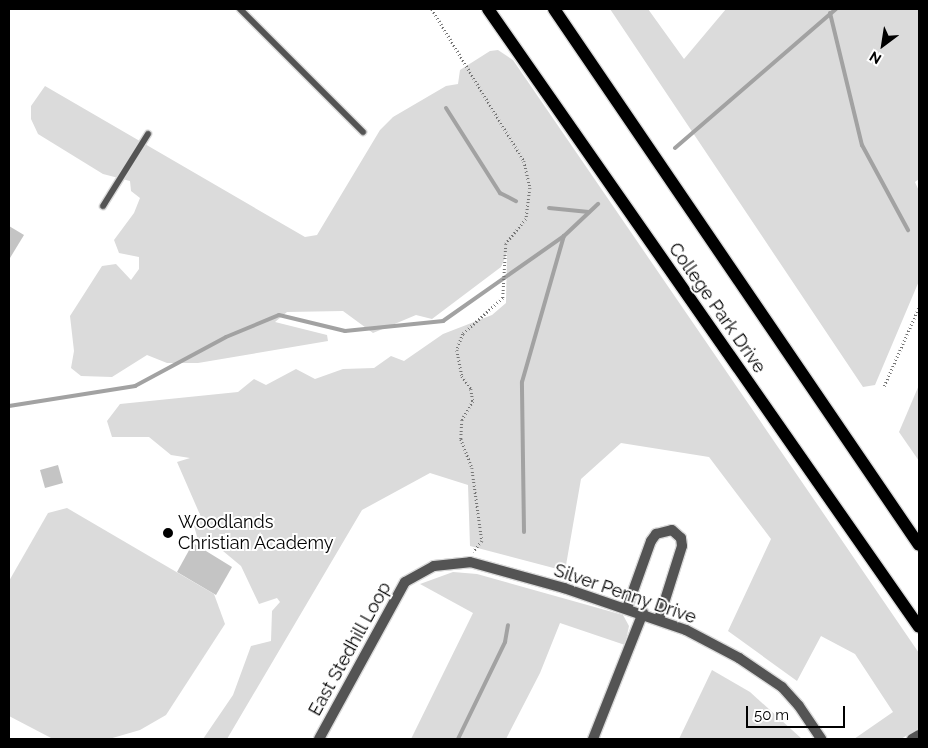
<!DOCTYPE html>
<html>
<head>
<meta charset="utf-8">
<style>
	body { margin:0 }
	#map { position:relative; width:928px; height:748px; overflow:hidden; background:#fff; font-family:Raleway,sans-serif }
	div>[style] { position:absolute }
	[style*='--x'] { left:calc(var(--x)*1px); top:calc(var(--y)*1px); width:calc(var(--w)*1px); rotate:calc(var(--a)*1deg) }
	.green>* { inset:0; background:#dbdbdb }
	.stream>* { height:4px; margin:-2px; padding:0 2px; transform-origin:2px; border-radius:2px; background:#a2a2a2 }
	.building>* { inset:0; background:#c4c4c4 }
	.path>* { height:2.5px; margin-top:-1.25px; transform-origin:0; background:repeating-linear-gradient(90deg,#767676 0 1px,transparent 0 3.5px) }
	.roads { filter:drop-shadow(1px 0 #dbdbdb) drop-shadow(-1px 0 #dbdbdb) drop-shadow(0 1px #dbdbdb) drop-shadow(0 -1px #dbdbdb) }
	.lane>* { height:6px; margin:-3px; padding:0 3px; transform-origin:3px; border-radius:3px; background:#545454 }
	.street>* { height:10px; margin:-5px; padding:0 5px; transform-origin:5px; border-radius:5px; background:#545454 }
	.primary>* { height:12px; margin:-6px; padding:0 6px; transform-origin:6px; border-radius:6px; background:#000 }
	.dots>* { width:14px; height:14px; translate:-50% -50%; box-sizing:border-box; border:2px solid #fff; border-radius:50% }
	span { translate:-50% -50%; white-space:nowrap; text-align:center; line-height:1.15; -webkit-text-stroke:4px #fff; paint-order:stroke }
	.street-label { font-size:18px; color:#000 }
	.poi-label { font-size:18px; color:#000 }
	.left { translate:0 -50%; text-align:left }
	.frame { position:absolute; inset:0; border:10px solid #000; pointer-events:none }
	.north { position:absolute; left:858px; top:20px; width:50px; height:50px; -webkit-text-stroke:4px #fff; paint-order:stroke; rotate:211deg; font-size:14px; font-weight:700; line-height:20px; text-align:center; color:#000 }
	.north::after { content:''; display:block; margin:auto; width:18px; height:22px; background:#000; clip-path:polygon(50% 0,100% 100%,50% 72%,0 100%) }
	.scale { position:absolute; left:746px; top:706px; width:99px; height:22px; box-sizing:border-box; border:2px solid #000; border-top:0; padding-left:6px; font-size:15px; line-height:18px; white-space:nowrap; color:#000; -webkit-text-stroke:4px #fff; paint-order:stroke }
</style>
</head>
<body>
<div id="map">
	<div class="green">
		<i style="clip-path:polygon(610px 9px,648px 9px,684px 59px,726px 9px,919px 9px,919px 179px,915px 182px,919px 191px,919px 281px,875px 385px,863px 387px)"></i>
		<i style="clip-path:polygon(498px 50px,513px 60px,919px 653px,919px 728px,901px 739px,854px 739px,893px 712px,855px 654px,821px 636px,797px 681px,728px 631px,771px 539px,709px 457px,621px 443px,581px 479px,565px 571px,470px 546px,468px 485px,430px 473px,362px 510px,227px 739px,203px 739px,233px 695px,251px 646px,271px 641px,272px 611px,280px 602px,277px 598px,259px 604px,241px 566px,211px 541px,198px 540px,194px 526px,201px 517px,177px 462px,190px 458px,171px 455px,149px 437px,112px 437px,107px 421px,120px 404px,238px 392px,254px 379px,266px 385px,296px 369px,315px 379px,343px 369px,374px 368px,391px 356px,404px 361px,443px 334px,492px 315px,506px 303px,507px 253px,501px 267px,432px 319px,416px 315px,373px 333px,343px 311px,287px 312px,275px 322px,327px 335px,328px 341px,198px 363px,167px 363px,147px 355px,112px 377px,81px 376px,71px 368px,74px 351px,70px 316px,102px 266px,116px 264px,131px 280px,139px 269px,139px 257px,119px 253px,114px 240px,134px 213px,140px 198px,131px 191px,130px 181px,103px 174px,38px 134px,31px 119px,31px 106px,45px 86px,305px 237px,317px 235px,380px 130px,393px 117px,446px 86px,458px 84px,460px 70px,490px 51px)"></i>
		<i style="clip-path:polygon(919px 385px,919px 461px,899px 432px)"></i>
		<i style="clip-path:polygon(67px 508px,214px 594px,225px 624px,166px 715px,140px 730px,109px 739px,53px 739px,9px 716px,9px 581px,48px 513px)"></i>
		<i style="clip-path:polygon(453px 572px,477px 574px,623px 615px,629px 626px,625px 645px,560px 623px,540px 673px,506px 739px,411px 739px,473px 613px,420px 584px)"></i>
		<i style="clip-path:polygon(712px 670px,750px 692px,802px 739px,679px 739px)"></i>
	</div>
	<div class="stream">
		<i style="--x:830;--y:13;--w:136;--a:76.4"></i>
		<i style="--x:862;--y:145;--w:97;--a:61.6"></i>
		<i style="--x:446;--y:108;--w:101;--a:57.6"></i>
		<i style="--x:500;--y:193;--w:18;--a:27"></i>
		<i style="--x:675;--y:148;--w:213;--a:-40.8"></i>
		<i style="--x:549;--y:208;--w:40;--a:5.7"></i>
		<i style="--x:9;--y:406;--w:128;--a:-9"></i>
		<i style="--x:135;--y:386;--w:103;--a:-28.3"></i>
		<i style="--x:226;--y:337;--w:57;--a:-22.5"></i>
		<i style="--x:279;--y:315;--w:68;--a:13.6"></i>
		<i style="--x:345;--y:331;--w:99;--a:-5.8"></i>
		<i style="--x:443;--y:321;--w:148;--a:-35.1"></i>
		<i style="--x:524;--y:532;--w:150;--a:-90.8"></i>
		<i style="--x:522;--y:382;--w:152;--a:-74"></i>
		<i style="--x:564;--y:236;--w:47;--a:-43.3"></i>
		<i style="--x:458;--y:739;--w:108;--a:-64.1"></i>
		<i style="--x:505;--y:642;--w:17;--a:-80"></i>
	</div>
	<div class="building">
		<i style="clip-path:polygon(9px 226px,24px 235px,10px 258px,9px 257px)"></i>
		<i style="clip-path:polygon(58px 465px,63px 483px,45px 488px,40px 470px)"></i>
		<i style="clip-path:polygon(193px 543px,232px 567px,216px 595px,177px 572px)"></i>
	</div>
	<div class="path">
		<i style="--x:432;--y:9;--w:178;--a:58.8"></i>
		<i style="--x:524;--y:161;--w:28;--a:77"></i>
		<i style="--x:530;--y:188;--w:31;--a:97"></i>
		<i style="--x:526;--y:219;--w:32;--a:129"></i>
		<i style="--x:506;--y:244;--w:54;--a:93.2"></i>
		<i style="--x:503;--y:298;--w:54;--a:138"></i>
		<i style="--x:463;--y:334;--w:17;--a:111"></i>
		<i style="--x:457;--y:350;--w:26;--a:79"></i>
		<i style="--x:462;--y:376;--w:16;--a:55"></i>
		<i style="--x:471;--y:389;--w:12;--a:81"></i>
		<i style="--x:473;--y:401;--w:22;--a:120"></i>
		<i style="--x:462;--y:420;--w:19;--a:93"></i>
		<i style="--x:461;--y:439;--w:31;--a:69"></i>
		<i style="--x:472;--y:468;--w:74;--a:82.2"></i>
		<i style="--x:482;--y:541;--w:14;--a:129"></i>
		<i style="--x:884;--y:386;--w:86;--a:-66.1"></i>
	</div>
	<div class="roads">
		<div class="lane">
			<i style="--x:240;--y:9;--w:174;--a:45"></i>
			<i style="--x:103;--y:206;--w:85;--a:-58"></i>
		</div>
		<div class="street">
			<i style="--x:627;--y:608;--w:71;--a:-70.3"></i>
			<i style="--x:651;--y:541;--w:9;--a:-54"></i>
			<i style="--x:656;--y:534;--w:16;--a:-14"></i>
			<i style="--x:672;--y:530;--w:12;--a:42"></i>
			<i style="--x:681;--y:538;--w:8;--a:83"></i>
			<i style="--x:682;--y:546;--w:77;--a:107.5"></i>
			<i style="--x:319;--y:739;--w:179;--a:-61.3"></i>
			<i style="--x:405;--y:582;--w:33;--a:-29"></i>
			<i style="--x:434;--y:566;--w:36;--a:-6"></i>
			<i style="--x:470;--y:562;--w:98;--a:15.5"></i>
			<i style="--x:564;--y:588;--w:129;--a:19"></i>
			<i style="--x:686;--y:630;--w:60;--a:27.8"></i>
			<i style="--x:739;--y:658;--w:52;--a:34"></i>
			<i style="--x:782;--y:687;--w:25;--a:48"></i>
			<i style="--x:799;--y:706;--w:40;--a:56"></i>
			<i style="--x:593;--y:739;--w:136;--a:-68.4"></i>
			<i style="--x:912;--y:739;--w:8;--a:-30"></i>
		</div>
		<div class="primary">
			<i style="--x:488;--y:9;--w:753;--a:55.11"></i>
			<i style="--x:554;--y:9;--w:648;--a:55.75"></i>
		</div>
	</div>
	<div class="dots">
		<i style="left:168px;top:533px;background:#000"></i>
	</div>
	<div class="street-label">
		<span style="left:717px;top:308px;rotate:55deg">College Park Drive</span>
		<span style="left:625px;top:594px;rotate:19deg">Silver Penny Drive</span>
		<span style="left:350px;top:649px;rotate:-61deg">East Stedhill Loop</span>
	</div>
	<div class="poi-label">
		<span class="left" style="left:178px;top:533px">Woodlands<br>Christian Academy</span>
	</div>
	<div class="frame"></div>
	<div class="north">N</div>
	<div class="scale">50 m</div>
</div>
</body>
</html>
